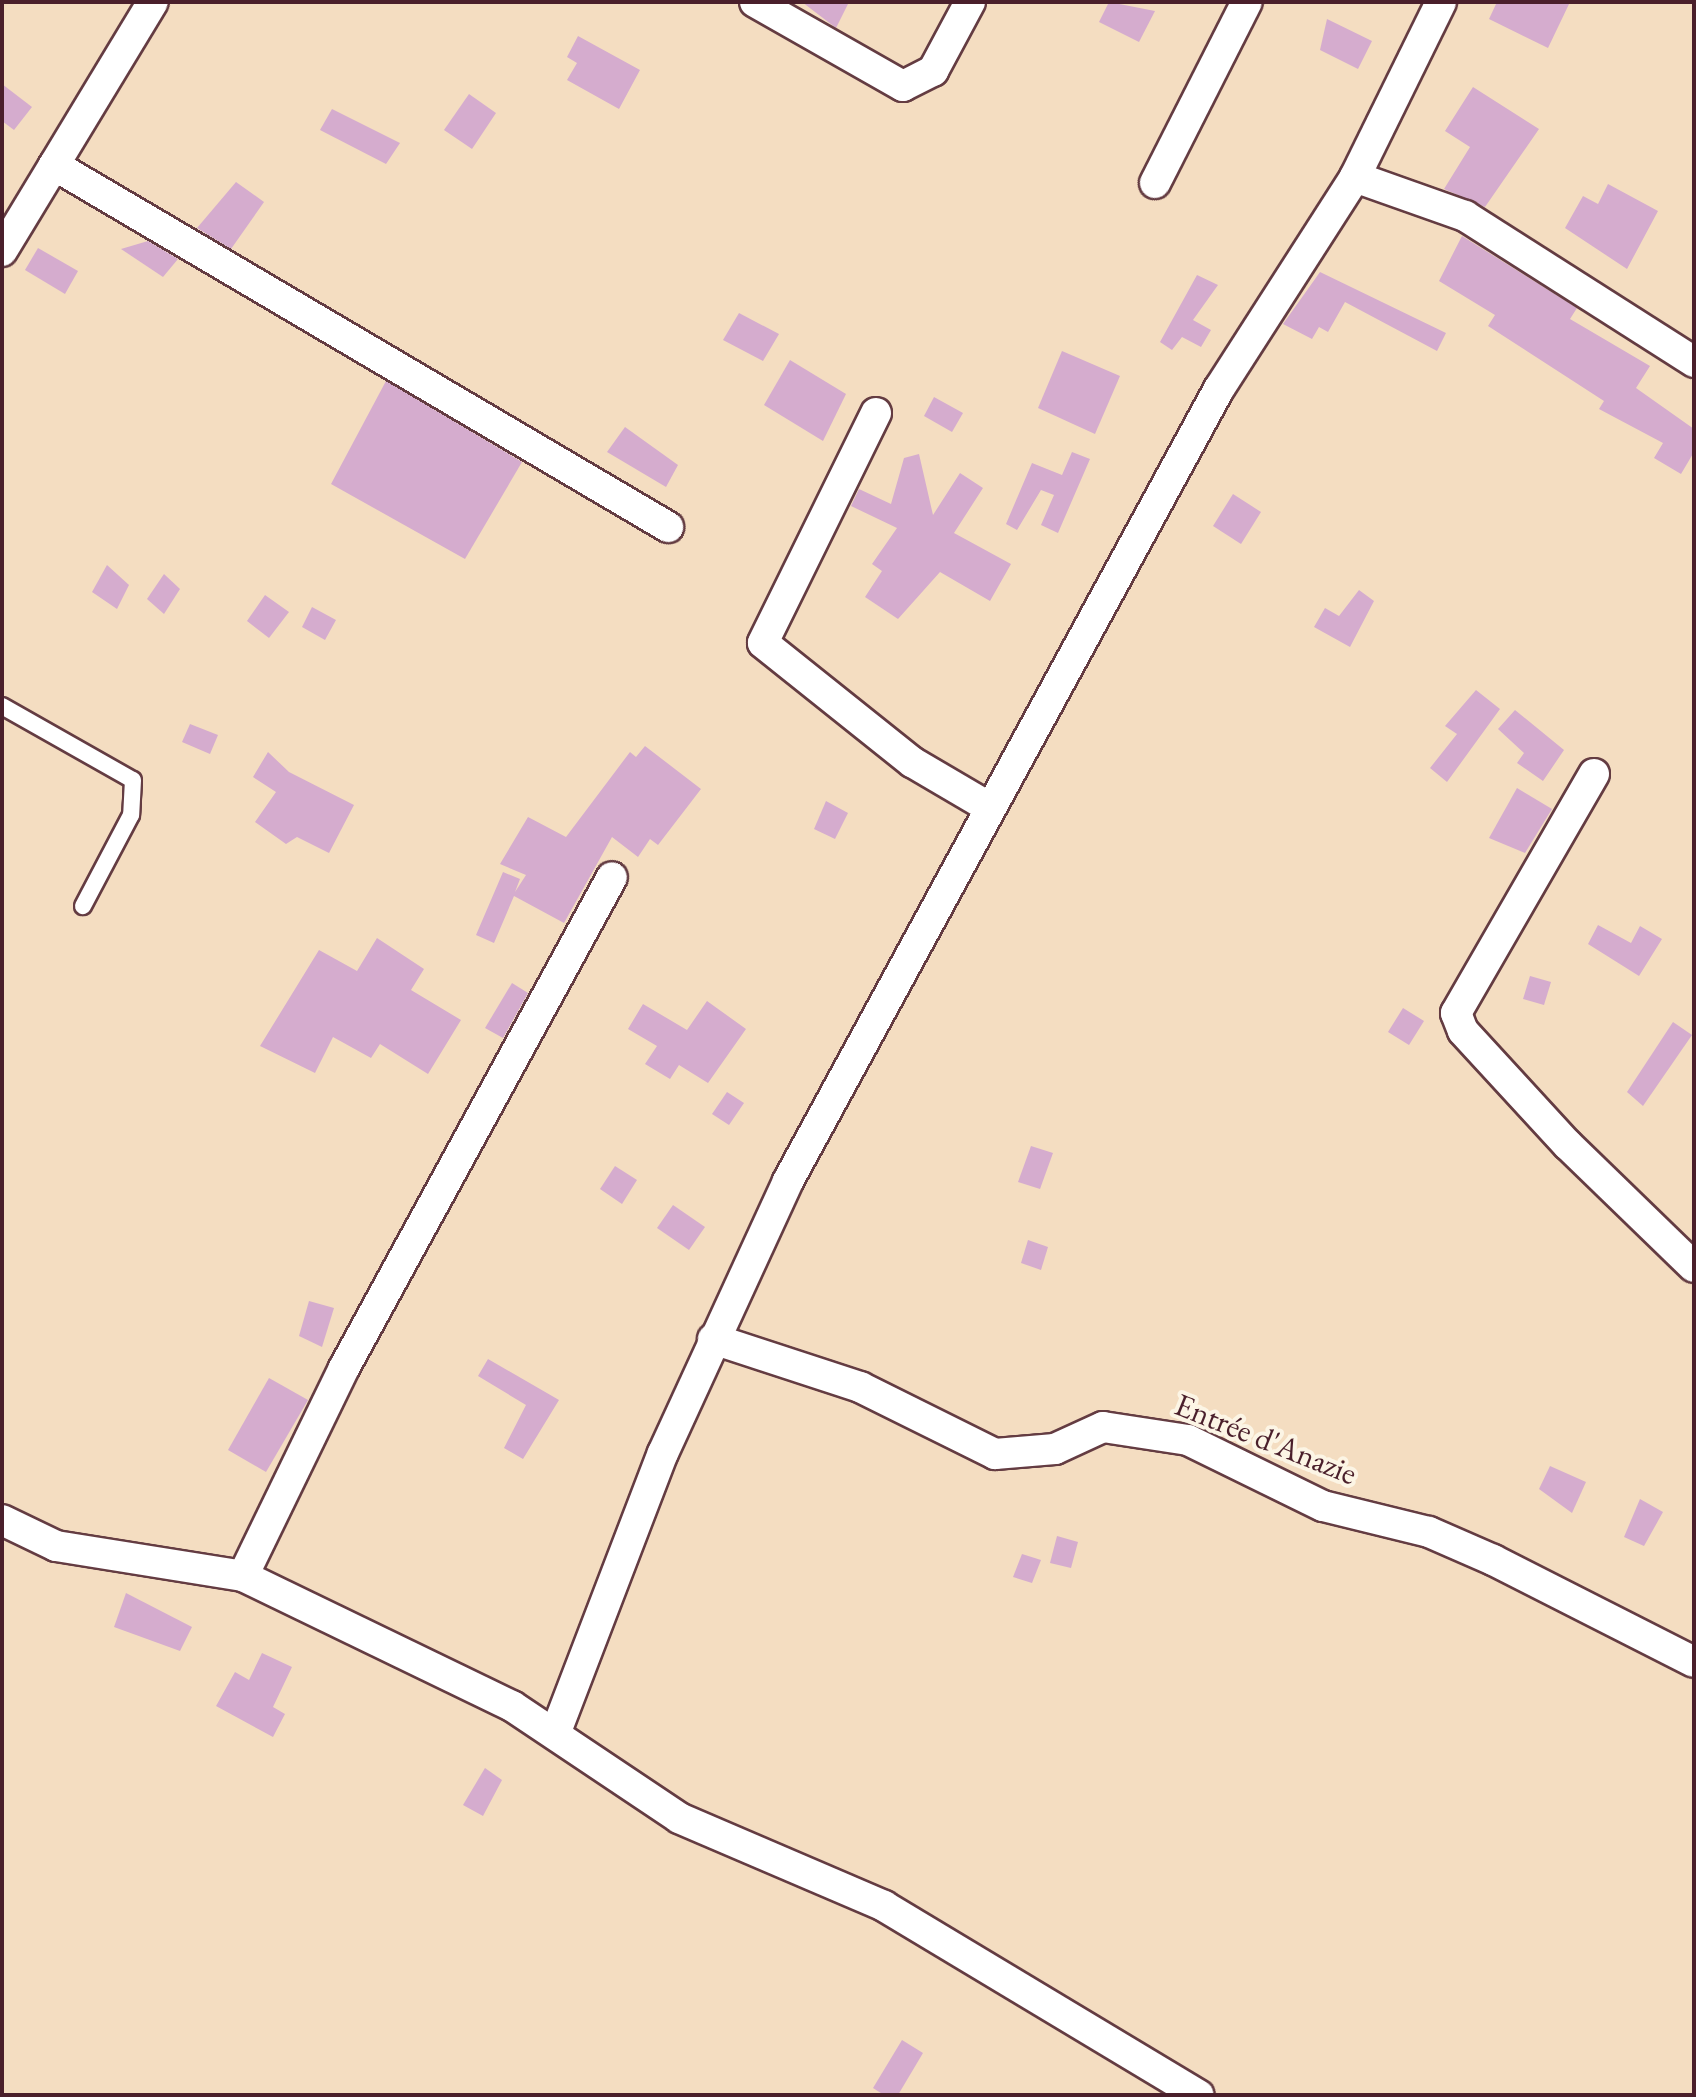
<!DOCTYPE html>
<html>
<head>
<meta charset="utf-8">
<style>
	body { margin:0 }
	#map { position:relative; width:1696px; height:2097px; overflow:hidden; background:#f4ddc1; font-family:"EB Garamond",serif }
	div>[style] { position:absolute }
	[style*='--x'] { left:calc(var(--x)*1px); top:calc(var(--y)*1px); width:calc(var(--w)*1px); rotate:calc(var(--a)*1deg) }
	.building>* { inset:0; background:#d5acce }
	.roads { filter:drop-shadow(2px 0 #643c42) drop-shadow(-2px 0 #643c42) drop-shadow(0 2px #643c42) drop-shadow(0 -2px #643c42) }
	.lane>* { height:16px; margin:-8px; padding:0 8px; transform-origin:8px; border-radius:8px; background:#fff }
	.street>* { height:30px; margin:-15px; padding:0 15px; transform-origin:15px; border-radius:15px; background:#fff }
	span { translate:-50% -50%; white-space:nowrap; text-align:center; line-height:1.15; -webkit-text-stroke:8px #fcf5e5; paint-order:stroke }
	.street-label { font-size:32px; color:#4a1f2b }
	.frame { position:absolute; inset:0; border:4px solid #4a1f2b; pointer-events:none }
</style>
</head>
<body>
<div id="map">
	<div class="building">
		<i style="clip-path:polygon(802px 2px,849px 2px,836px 28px)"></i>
		<i style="clip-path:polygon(1109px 2px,1155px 11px,1139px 42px,1099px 22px)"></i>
		<i style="clip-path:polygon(1497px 2px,1570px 2px,1548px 48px,1489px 19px)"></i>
		<i style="clip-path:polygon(1327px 19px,1372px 41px,1358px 69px,1320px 50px)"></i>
		<i style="clip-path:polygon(578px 36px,640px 70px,619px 109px,567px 80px,577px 63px,567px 57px)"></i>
		<i style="clip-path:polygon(2px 84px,32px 107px,14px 130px,2px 121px)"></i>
		<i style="clip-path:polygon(1473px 87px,1539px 129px,1485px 207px,1444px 189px,1470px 147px,1445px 131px)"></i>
		<i style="clip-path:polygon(469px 94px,496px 113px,472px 149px,444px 130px)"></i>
		<i style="clip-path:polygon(332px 109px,400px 143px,386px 164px,320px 130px)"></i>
		<i style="clip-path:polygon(236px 182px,264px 202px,231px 249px,197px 228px)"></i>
		<i style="clip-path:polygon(1608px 184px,1658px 211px,1627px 269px,1565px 228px,1583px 196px,1598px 204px)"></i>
		<i style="clip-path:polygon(1462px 236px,1577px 308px,1570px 319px,1650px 366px,1636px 388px,1694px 429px,1694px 452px,1681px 474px,1654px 458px,1663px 443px,1599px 409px,1604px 401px,1488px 326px,1495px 315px,1439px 281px)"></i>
		<i style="clip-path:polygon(148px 241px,178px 259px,163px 277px,121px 249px)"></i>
		<i style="clip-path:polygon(38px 248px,78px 271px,65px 294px,25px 270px)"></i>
		<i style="clip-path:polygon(1320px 272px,1446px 333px,1437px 351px,1345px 302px,1328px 332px,1319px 327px,1312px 339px,1283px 324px)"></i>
		<i style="clip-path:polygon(1197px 275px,1218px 285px,1193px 320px,1211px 330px,1201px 347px,1182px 337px,1172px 350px,1160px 342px)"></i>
		<i style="clip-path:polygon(739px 313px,779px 334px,763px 361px,723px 340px)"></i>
		<i style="clip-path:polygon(1062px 351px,1120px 376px,1095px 434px,1038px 408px)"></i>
		<i style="clip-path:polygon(790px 360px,846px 394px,823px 441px,764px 405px)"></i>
		<i style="clip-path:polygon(386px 381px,522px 462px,465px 559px,331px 484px)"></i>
		<i style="clip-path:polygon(934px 397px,963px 413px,952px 432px,924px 416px)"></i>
		<i style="clip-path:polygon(625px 427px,678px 465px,666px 487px,607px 452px)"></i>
		<i style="clip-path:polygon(1072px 452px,1090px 459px,1058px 533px,1041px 525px,1054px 495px,1041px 490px,1017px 530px,1006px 524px,1032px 463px,1062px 475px)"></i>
		<i style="clip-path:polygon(919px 454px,933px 515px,960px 473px,983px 488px,954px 533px,1011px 564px,990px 601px,940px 572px,898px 619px,865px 597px,882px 571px,872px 564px,897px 528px,851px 506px,859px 489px,891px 504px,904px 458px)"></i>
		<i style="clip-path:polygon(1233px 494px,1261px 512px,1241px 544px,1213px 526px)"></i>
		<i style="clip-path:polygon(107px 565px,129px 585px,117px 609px,92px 592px)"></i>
		<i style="clip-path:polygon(164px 574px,180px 589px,164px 614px,147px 599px)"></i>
		<i style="clip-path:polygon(1359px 590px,1374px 601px,1350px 647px,1314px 627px,1325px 608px,1339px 616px)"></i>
		<i style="clip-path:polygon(265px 595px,289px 612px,269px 638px,247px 621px)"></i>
		<i style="clip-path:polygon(312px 607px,336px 620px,325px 640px,302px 627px)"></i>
		<i style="clip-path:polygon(1476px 690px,1500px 709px,1447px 782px,1430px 768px,1457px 734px,1445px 726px)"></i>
		<i style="clip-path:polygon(1515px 710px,1564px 750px,1543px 781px,1517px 763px,1524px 753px,1498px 729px)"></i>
		<i style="clip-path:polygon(190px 724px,218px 735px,210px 754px,182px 742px)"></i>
		<i style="clip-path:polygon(645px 746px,701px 789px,658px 845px,650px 839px,638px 857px,612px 837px,564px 923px,514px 896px,494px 943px,476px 935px,503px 872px,520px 879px,515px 892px,526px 875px,500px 864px,528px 817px,566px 837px,630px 752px,636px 757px)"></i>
		<i style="clip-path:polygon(268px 752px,289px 772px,354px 805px,329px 853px,297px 837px,286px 844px,255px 822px,276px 792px,253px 777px)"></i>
		<i style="clip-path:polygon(1517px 788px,1552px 809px,1525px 853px,1489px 838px)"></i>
		<i style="clip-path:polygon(826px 801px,848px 813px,835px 839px,814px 829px)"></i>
		<i style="clip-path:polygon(1598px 925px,1631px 943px,1640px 926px,1662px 939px,1639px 976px,1588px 944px)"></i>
		<i style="clip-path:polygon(377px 938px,424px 969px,411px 990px,461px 1020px,428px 1074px,380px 1044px,371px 1058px,333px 1037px,315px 1073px,260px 1046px,319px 950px,357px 971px)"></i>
		<i style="clip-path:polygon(1530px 976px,1551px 982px,1544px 1005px,1523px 999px)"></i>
		<i style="clip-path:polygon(512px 983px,528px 993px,503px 1038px,485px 1028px)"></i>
		<i style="clip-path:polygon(707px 1001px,746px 1029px,708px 1083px,679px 1065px,670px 1079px,645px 1064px,657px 1046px,628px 1029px,643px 1004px,687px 1030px)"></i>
		<i style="clip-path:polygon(1403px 1008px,1424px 1021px,1409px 1045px,1388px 1032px)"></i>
		<i style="clip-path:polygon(1673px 1022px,1692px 1035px,1643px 1106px,1627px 1092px)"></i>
		<i style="clip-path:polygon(727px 1092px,744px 1103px,729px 1125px,712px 1114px)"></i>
		<i style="clip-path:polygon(1031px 1146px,1053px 1153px,1040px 1189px,1018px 1182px)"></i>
		<i style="clip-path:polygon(615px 1166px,637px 1180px,622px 1204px,600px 1189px)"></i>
		<i style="clip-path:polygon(673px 1205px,705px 1227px,689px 1250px,657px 1228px)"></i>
		<i style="clip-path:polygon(1028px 1240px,1048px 1247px,1041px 1270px,1021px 1263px)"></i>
		<i style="clip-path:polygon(309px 1301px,334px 1308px,322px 1347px,299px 1336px)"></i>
		<i style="clip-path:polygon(488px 1359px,559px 1400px,523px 1459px,504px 1448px,526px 1405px,478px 1376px)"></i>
		<i style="clip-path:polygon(269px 1378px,308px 1400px,266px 1472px,228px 1450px)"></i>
		<i style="clip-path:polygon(1550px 1466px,1586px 1482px,1572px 1513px,1539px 1489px)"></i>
		<i style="clip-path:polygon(1640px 1499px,1663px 1512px,1644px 1546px,1624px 1537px)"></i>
		<i style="clip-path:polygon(1057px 1536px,1078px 1542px,1071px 1568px,1050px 1563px)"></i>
		<i style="clip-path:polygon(1022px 1554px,1041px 1560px,1032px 1583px,1013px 1577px)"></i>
		<i style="clip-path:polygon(126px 1593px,192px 1627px,180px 1651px,114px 1627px)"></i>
		<i style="clip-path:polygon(262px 1653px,292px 1667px,273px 1707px,285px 1714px,273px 1737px,216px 1706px,235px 1672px,249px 1680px)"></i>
		<i style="clip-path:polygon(485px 1768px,502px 1780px,483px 1816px,463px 1805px)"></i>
		<i style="clip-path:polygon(902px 2040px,923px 2053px,898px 2095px,884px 2095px,873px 2088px)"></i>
	</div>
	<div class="roads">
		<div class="lane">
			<i style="--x:2;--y:706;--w:150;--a:29.5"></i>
			<i style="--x:133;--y:780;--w:35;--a:93"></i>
			<i style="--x:131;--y:815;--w:103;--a:117.8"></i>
		</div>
		<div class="street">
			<i style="--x:755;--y:2;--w:170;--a:29.6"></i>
			<i style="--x:903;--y:86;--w:34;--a:-27"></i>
			<i style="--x:933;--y:71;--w:78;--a:-61.8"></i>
			<i style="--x:54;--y:165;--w:713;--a:30.52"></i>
			<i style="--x:1355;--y:177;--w:117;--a:19.5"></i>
			<i style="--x:1465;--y:216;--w:272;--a:32.5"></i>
			<i style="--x:1155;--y:183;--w:203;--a:-63.1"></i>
			<i style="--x:2;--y:251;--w:291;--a:-58.8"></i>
			<i style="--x:876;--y:413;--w:256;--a:116.2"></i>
			<i style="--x:763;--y:643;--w:191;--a:38.6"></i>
			<i style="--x:912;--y:762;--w:87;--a:30.4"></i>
			<i style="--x:1594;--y:774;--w:276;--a:120"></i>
			<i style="--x:1456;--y:1013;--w:19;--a:69"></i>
			<i style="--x:1463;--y:1031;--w:155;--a:47.4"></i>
			<i style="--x:1568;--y:1145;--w:175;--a:44.1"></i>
			<i style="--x:713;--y:1339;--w:155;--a:18.1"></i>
			<i style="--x:860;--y:1387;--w:151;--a:26.4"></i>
			<i style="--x:995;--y:1454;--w:60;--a:-4.8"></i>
			<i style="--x:1055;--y:1449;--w:53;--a:-24.6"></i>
			<i style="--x:1103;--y:1427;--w:86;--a:8.7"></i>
			<i style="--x:1188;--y:1440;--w:150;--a:26.1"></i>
			<i style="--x:1323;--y:1506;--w:109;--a:13.8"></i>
			<i style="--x:1429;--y:1532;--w:70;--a:23.6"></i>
			<i style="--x:1493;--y:1560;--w:225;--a:26.9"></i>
			<i style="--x:2;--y:1520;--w:60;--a:25.7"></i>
			<i style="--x:56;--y:1546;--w:189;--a:9.1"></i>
			<i style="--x:243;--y:1576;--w:299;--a:25.8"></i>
			<i style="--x:512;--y:1706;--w:201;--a:33.8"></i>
			<i style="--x:679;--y:1818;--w:223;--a:23.2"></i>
			<i style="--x:884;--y:1906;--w:367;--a:31"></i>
			<i style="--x:243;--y:1576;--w:231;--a:-64.1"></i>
			<i style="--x:344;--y:1368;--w:559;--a:-61.37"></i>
			<i style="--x:555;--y:1734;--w:301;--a:-69"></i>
			<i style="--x:663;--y:1453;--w:299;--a:-65.3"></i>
			<i style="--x:788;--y:1181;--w:902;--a:-61.45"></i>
			<i style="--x:1219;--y:389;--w:252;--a:-57.3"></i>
			<i style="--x:1355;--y:177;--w:195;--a:-63.8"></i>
		</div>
	</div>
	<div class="street-label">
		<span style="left:1266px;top:1439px;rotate:22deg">Entrée d'Anazie</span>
	</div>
	<div class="frame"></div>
</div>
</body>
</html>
